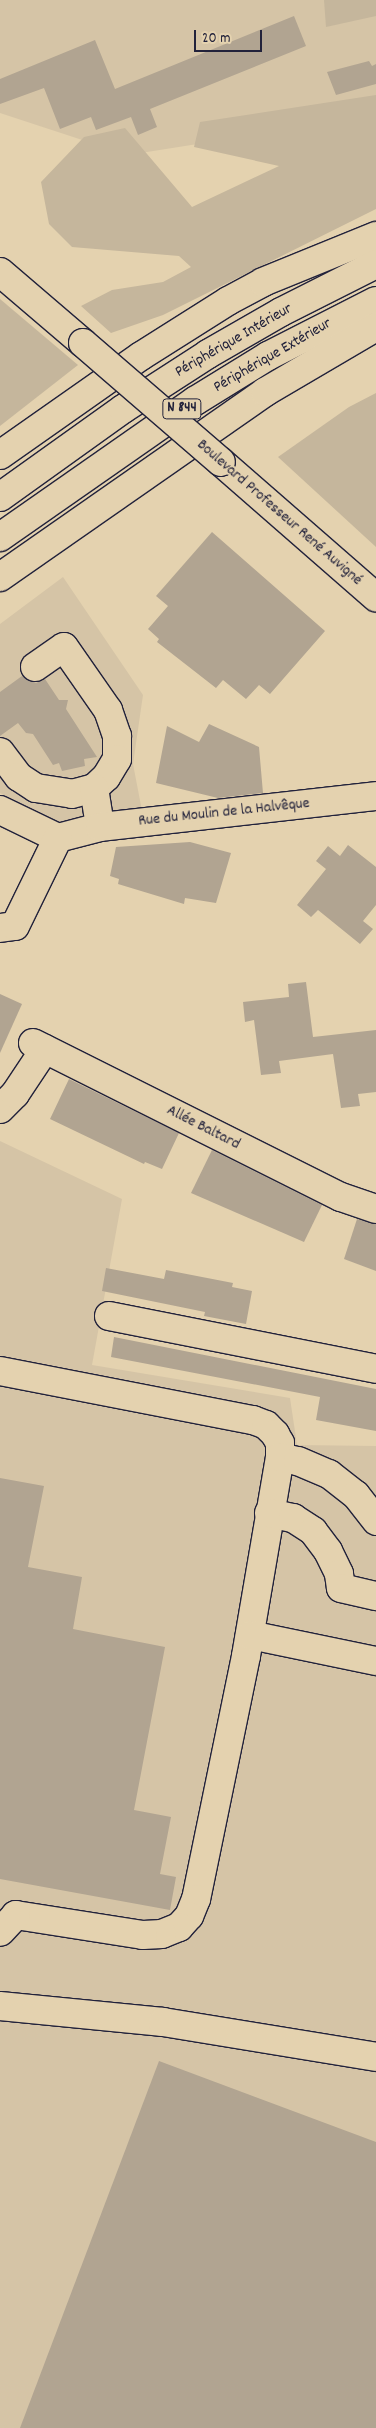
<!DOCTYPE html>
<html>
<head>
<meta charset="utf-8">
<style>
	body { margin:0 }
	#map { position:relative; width:376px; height:2428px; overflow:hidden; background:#e4d2af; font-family:Dekko,sans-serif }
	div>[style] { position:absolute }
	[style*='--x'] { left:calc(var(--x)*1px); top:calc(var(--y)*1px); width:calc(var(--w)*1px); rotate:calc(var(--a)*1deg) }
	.built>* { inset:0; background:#d5c4a6 }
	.green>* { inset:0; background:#c5b69c }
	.building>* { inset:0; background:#b1a491 }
	.roads { filter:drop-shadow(1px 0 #22223b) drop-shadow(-1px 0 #22223b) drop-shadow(0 1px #22223b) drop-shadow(0 -1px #22223b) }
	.minor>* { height:28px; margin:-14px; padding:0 14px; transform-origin:14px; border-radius:14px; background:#e4d2af }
	.highway>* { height:28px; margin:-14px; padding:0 14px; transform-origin:14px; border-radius:14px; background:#e4d2af }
	.bridges { filter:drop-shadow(1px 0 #22223b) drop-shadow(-1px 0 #22223b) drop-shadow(0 1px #22223b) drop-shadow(0 -1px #22223b) }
	.minor-bridge>* { height:28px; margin:-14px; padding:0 14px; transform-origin:14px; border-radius:14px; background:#e4d2af }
	span { translate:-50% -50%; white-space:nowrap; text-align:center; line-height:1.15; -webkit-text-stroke:4px #e4d2af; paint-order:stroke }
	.shield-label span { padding:1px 4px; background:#e4d2af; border:1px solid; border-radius:4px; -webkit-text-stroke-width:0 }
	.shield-label { font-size:15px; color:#22223b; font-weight:700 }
	.street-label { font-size:16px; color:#22223b }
	.scale { position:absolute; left:194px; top:30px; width:68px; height:22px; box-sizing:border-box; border:2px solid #22223b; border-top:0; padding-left:6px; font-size:15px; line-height:18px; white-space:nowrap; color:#22223b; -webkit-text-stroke:4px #e4d2af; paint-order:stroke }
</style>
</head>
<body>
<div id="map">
	<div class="built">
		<i style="clip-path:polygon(0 0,376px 0,376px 116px,128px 155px,0 113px)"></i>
		<i style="clip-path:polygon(63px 577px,143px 695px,133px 764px,143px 816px,72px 826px,58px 823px,0 793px,0 624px)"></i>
		<i style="clip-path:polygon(0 1141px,122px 1199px,92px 1365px,290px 1398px,297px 1445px,376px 1446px,376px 2428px,0 2428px)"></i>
	</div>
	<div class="green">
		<i style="clip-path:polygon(324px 0,376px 0,376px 16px,326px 27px)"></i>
		<i style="clip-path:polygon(376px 95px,376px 209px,163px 315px,111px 333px,81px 306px,112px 290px,163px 282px,191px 267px,179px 256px,72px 247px,49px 224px,41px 182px,84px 137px,125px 128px,192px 207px,279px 166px,194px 147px,200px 122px)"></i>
		<i style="clip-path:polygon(0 299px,78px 365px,0 426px)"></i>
		<i style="clip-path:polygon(376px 393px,376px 547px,278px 457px,349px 407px)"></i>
	</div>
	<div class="building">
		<i style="clip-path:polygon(294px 16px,306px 46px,150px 109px,157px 127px,138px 135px,131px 117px,96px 130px,91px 117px,60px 129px,44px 88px,0 104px,0 79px,95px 40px,115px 89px)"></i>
		<i style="clip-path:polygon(369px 61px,372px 66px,376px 64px,376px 84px,336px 95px,327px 72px)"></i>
		<i style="clip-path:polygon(212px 532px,325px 631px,270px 694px,259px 685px,246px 699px,223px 680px,216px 688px,157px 642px,159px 639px,148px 629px,168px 606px,156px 596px)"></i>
		<i style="clip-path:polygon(22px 676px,36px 683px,45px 679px,59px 700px,68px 700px,66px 709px,97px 757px,84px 759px,85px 766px,62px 771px,59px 763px,53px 765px,33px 734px,26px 733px,18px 723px,0 736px,0 692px)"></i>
		<i style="clip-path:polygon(209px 724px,259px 747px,263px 793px,218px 798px,156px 783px,167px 726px,199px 742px)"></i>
		<i style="clip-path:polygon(190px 842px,231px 853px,216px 903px,185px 898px,184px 904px,118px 884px,119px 879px,110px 876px,116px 847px)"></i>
		<i style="clip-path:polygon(348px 845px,376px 867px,376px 905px,363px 921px,373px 929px,360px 944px,318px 910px,311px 917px,297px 905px,326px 869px,316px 861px,328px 846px,340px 856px)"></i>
		<i style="clip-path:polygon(306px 982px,313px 1037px,376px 1030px,376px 1092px,358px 1094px,360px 1106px,341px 1108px,333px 1054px,279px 1061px,281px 1073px,261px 1075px,254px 1020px,245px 1022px,243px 1002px,289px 997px,288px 984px)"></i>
		<i style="clip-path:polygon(0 994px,22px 1004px,0 1053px)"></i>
		<i style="clip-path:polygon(69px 1079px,179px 1133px,162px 1169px,145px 1162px,144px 1164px,50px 1119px)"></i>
		<i style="clip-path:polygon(212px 1150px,322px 1205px,304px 1242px,191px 1193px)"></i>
		<i style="clip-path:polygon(357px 1219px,376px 1224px,376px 1271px,344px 1259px)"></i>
		<i style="clip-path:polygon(106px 1268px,164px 1279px,166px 1270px,233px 1283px,232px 1287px,252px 1291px,246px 1324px,204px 1316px,205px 1312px,102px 1291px)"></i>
		<i style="clip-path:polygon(114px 1337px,376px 1389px,376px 1431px,316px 1420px,320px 1397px,111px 1357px)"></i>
		<i style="clip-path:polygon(0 1478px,44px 1486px,28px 1567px,82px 1577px,73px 1629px,165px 1647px,134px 1810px,171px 1817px,160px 1874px,176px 1877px,170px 1910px,0 1879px)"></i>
		<i style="clip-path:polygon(159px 2061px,376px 2142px,376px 2428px,20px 2428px)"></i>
	</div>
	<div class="roads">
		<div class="minor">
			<i style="--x:0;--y:272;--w:109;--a:40.5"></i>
			<i style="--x:221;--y:462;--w:206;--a:41.1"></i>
			<i style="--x:35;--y:667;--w:35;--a:-35"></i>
			<i style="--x:64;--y:647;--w:77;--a:55.1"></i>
			<i style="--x:108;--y:710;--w:28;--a:71"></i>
			<i style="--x:117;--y:736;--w:23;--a:90"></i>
			<i style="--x:117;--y:759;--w:21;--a:121"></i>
			<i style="--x:106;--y:777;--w:16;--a:137"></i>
			<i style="--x:0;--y:752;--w:31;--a:53"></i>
			<i style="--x:19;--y:777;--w:20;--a:33"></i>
			<i style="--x:36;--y:788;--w:36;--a:9"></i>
			<i style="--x:72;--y:794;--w:23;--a:-15"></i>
			<i style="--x:94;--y:788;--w:39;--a:81"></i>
			<i style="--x:0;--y:810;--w:64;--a:25.8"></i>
			<i style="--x:58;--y:838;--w:43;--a:-14.7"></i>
			<i style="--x:100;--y:827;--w:278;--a:-6.4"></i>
			<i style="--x:0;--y:928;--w:15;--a:-8"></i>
			<i style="--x:15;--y:926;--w:98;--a:-64"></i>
			<i style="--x:33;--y:1043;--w:344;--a:26.6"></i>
			<i style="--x:341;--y:1197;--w:37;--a:19"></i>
			<i style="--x:0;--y:1109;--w:21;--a:-45"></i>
			<i style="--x:15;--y:1094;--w:54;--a:-56.3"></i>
			<i style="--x:109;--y:1316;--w:272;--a:11.2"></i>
			<i style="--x:0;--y:1371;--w:258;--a:11"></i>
			<i style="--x:253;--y:1420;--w:14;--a:21"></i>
			<i style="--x:266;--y:1425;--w:13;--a:45"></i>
			<i style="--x:275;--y:1434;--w:10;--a:61"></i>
			<i style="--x:280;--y:1443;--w:14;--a:90"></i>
			<i style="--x:280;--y:1457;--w:202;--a:99.7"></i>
			<i style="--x:246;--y:1656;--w:248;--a:101.6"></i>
			<i style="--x:196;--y:1899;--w:18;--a:112"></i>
			<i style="--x:189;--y:1916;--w:15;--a:132"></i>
			<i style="--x:179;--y:1927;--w:18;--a:158"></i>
			<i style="--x:162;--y:1934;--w:19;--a:177"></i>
			<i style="--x:143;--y:1935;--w:129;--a:-171.1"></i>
			<i style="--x:16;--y:1915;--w:23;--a:133"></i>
			<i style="--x:280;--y:1457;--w:18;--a:13"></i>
			<i style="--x:298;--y:1461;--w:34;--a:23"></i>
			<i style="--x:329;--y:1474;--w:34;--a:38"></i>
			<i style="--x:356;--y:1495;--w:33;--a:52"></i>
			<i style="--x:269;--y:1513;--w:25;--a:12"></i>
			<i style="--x:293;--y:1518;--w:24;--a:33"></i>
			<i style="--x:313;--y:1531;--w:25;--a:53"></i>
			<i style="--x:328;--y:1551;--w:25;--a:64"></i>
			<i style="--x:339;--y:1574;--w:14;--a:82"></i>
			<i style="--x:341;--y:1588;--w:36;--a:13"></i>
			<i style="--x:250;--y:1635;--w:129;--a:11.7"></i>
			<i style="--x:0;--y:2006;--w:164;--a:5.6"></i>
			<i style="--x:163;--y:2022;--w:216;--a:9.3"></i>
		</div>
		<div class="highway">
			<i style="--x:0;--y:455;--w:172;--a:-35.1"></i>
			<i style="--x:141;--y:356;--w:103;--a:-32.3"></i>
			<i style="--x:228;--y:301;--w:40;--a:-28"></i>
			<i style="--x:263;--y:282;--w:122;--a:-22.2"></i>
			<i style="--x:0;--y:497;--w:151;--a:-35.6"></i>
			<i style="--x:123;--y:409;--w:101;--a:-32.9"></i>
			<i style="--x:208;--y:354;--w:84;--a:-29.9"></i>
			<i style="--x:281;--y:312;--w:106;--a:-26.8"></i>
			<i style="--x:0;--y:537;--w:238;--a:-34.9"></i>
			<i style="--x:195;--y:401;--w:86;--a:-31.7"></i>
			<i style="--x:268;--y:356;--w:121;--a:-27"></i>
			<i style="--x:0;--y:577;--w:323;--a:-34.9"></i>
			<i style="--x:265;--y:392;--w:129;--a:-30.4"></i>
		</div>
	</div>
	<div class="bridges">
		<div class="minor-bridge">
			<i style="--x:83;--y:343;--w:182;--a:40.8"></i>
		</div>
	</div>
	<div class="shield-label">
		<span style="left:182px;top:409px">N 844</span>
	</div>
	<div class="street-label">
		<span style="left:234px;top:341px;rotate:-30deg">Périphérique Intérieur</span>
		<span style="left:273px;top:356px;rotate:-30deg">Périphérique Extérieur</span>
		<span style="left:279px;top:513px;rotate:41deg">Boulevard Professeur René Auvigné</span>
		<span style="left:224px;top:813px;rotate:-6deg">Rue du Moulin de la Halvêque</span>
		<span style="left:203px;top:1128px;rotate:27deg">Allée Baltard</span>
	</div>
	<div class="scale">20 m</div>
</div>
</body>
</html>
